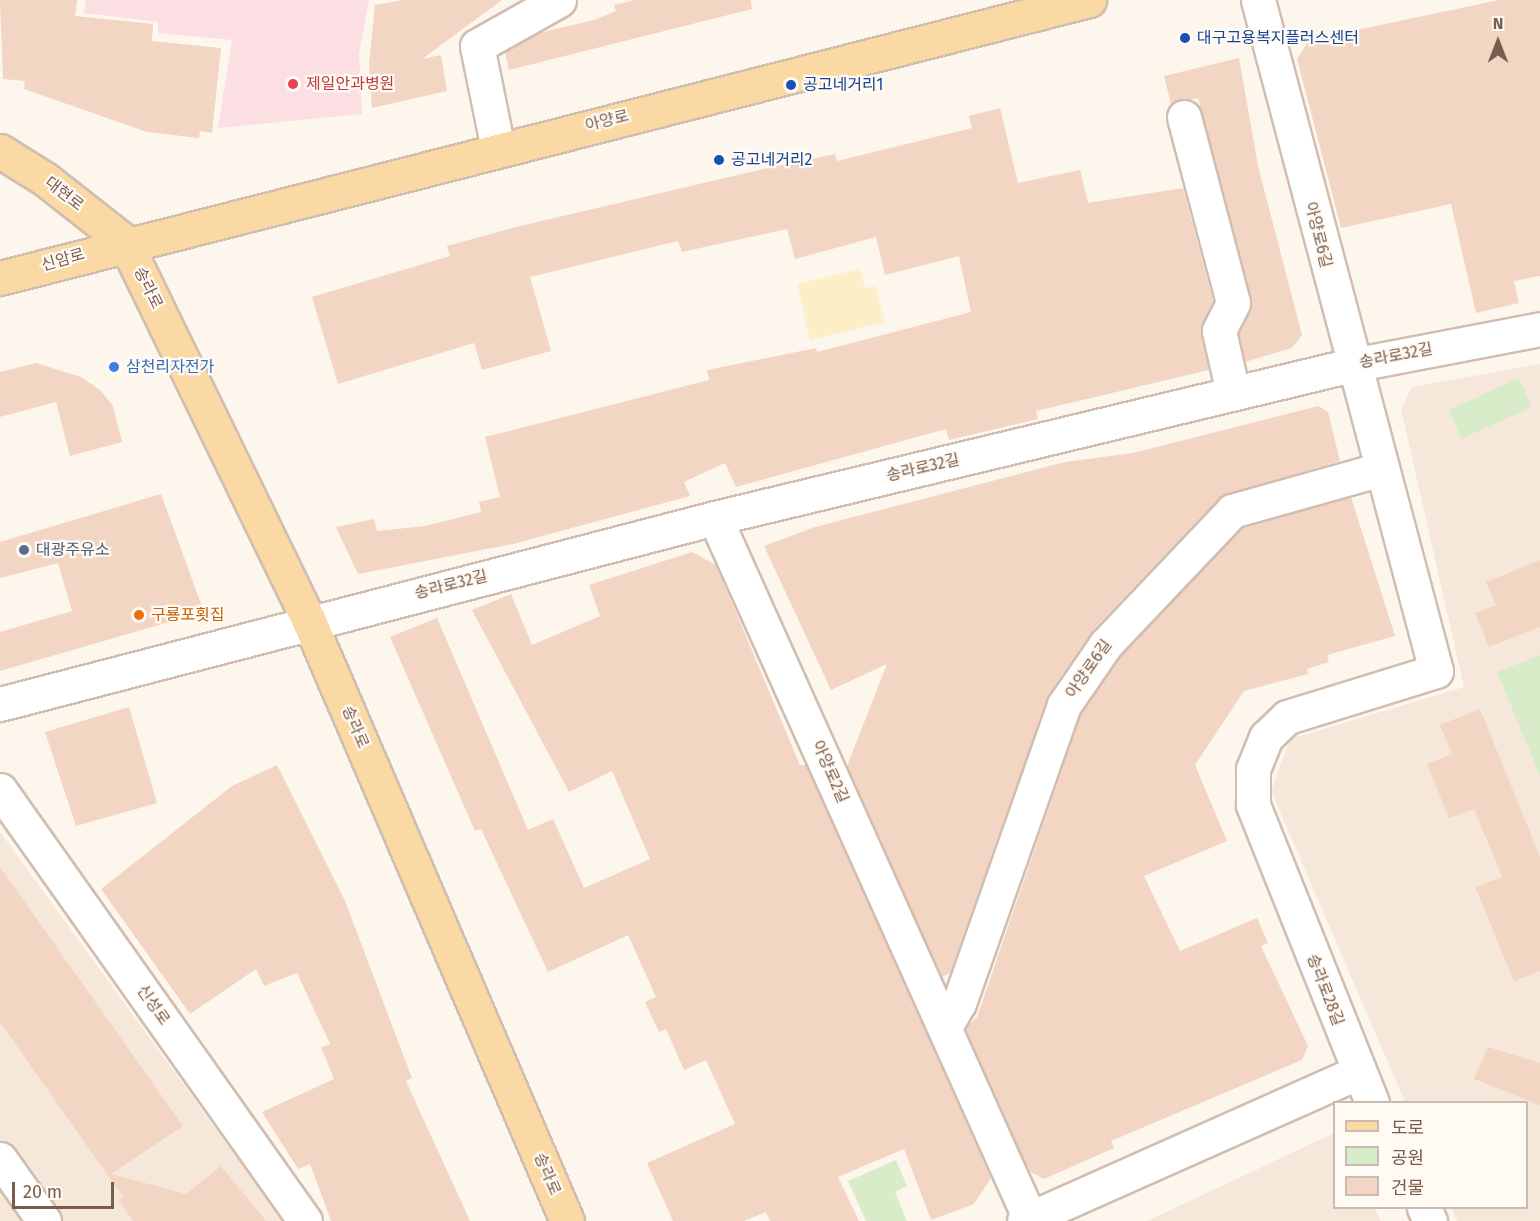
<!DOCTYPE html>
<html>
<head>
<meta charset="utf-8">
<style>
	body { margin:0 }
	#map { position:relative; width:1540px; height:1221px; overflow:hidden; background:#fdf6ec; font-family:"Fira Sans","Noto Sans KR",sans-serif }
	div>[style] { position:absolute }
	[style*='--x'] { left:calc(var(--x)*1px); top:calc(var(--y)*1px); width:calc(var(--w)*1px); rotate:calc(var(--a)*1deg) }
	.residential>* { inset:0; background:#f5e8da }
	.medical>* { inset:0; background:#fbdfe3 }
	.green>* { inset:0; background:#d8ecc9 }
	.sand>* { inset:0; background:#fcefc7 }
	.building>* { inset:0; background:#f3d5c3 }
	.roads { filter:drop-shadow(2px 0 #d1beb0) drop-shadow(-2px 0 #d1beb0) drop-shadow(0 2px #d1beb0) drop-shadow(0 -2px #d1beb0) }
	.minor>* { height:33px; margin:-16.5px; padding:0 16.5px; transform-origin:16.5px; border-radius:16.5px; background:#fff }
	.major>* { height:33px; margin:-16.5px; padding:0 16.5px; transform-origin:16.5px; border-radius:16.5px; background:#fbd9a5 }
	.dots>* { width:16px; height:16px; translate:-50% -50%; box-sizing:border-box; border:3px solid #fffaf3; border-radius:50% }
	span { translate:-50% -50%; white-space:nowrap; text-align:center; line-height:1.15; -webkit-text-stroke:4.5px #fffaf3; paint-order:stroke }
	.transit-label { font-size:16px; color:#164399 }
	.left { translate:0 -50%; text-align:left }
	.health-label { font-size:16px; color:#be3a42 }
	.street-label { font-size:16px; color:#7a5c4d }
	.shop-label { font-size:16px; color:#366cbe }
	.service-label { font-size:16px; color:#4e5e75 }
	.food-label { font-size:16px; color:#c56008 }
	.legend { position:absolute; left:1333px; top:1101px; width:195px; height:108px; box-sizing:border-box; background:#fffaf3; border:2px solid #cabbb1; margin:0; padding:8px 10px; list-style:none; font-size:18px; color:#7a5c4d }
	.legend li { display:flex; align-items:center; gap:12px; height:30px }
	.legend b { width:30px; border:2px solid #cabbb1 }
	.north { position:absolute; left:1468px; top:12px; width:60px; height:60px; -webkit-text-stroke:4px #fffaf3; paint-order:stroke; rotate:0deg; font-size:16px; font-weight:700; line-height:24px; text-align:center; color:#7a5c4d }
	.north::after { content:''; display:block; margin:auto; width:21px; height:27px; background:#7a5c4d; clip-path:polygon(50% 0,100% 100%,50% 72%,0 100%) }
	.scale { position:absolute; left:12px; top:1182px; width:102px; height:27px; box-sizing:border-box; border:3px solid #7a5c4d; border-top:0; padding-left:8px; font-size:18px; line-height:21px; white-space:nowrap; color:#7a5c4d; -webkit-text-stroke:4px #fffaf3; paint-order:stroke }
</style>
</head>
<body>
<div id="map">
	<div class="residential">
		<i style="clip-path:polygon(1540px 364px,1540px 1221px,1457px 1221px,1451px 1208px,1526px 1208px,1526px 1102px,1405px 1102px,1271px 791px,1290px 739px,1464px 687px,1401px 409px,1412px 387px)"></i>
		<i style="clip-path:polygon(0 832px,212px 1124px,283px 1221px,0 1221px)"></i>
		<i style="clip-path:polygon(1334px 1133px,1334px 1208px,1375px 1208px,1381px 1221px,1147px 1221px)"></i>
	</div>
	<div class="medical">
		<i style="clip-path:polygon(86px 0,369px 0,359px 54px,362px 114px,218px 128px,232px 40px,158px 33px,158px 22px,84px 13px)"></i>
	</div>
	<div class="green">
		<i style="clip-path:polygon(1519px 378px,1532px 407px,1461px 439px,1449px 410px)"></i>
		<i style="clip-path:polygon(1540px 655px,1540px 776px,1497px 672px)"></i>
		<i style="clip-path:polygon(896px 1160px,907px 1186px,895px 1192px,907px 1221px,866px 1221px,848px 1181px)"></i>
	</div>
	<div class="sand">
		<i style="clip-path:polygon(860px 269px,865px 288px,876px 286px,885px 322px,810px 340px,797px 284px)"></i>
	</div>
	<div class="building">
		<i style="clip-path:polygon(0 0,77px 0,75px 16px,153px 24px,152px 41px,221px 48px,212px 133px,200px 131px,199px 138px,147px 132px,24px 89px,25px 81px,3px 79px)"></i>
		<i style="clip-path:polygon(403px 0,502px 0,422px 59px,441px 55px,447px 91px,372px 108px,369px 64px,375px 5px)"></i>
		<i style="clip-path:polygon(635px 0,751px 0,752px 9px,509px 70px,505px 52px,539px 33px,594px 20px,616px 11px,614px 5px)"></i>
		<i style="clip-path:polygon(1499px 0,1540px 0,1540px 276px,1514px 281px,1519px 303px,1476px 313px,1451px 204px,1341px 228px,1297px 59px,1309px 40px)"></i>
		<i style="clip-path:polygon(1239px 58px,1258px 166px,1302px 335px,1292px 348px,1245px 362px,1239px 333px,1251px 298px,1202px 112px,1198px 98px,1171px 104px,1164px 76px)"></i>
		<i style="clip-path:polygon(1000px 108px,1018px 183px,1080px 170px,1088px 203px,1183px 188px,1213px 301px,1201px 334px,1209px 370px,1036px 411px,1038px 419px,949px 440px,946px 429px,736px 487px,725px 463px,684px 482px,690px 496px,513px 544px,358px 574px,336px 527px,374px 519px,377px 531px,425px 526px,481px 512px,479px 502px,500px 497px,485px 437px,709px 380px,707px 370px,816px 348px,817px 352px,971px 312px,959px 256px,885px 275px,876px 237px,795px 259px,787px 229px,682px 252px,678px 241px,530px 277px,551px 351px,482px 370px,474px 343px,338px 384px,312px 297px,450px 256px,447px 246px,516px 227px,759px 170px,835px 154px,837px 161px,972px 128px,969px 116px)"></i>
		<i style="clip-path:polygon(36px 363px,81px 377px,100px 390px,113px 406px,122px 442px,70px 456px,56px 402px,0 417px,0 372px)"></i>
		<i style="clip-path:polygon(1318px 406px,1328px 412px,1340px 461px,1219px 498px,1092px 631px,1049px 694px,950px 973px,942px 977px,847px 766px,887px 664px,831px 690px,764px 546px,815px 527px,1065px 462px,1133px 453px)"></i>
		<i style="clip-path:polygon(161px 494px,204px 612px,0 671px,0 632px,72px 611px,58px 563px,0 578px,0 542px)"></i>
		<i style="clip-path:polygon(1351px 497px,1395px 636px,1327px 655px,1329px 662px,1307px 669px,1308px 674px,1244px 691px,1195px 765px,1227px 841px,1144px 876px,1180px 951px,1257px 918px,1268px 943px,1261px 946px,1308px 1046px,1302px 1060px,1111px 1141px,1114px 1148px,1044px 1179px,1029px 1171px,965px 1029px,977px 1017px,1081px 714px,1121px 656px,1242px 528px)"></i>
		<i style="clip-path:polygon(692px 552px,716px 565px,800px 765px,806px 765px,991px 1178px,974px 1204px,931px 1220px,904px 1149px,838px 1177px,859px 1221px,770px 1221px,766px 1212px,744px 1221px,673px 1221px,647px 1163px,735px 1124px,706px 1060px,684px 1070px,666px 1029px,659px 1032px,645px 1002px,656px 997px,628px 935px,548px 972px,481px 829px,475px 831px,390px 637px,437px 618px,528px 830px,553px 819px,584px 888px,650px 859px,612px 771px,569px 792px,472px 610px,511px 594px,532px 645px,600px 616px,589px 585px)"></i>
		<i style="clip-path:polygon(1540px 560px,1540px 627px,1489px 647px,1475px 613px,1496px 605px,1486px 582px)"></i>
		<i style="clip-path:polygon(129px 707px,157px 803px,76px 826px,45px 732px)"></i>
		<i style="clip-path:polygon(1480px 709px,1540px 857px,1540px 971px,1514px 981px,1475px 887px,1502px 877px,1474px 809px,1449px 818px,1427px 764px,1452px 754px,1440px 725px)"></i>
		<i style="clip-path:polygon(277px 765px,345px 901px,412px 1078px,406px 1081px,470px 1221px,331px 1221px,310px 1164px,298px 1169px,262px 1112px,334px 1079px,321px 1047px,330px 1044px,297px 973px,264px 986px,256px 969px,190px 1014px,101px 889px,232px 786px)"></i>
		<i style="clip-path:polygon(0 867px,183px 1126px,111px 1174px,186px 1194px,221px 1166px,266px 1221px,133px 1221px,118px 1200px,123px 1197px,0 1022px)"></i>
		<i style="clip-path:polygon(1488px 1047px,1540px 1063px,1540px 1105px,1474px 1079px)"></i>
	</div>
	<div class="roads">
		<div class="minor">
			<i style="--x:1258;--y:0;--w:694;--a:75.14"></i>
			<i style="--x:1436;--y:671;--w:156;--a:162.8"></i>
			<i style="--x:1287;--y:717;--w:29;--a:136"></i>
			<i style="--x:1266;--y:737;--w:35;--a:112"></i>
			<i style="--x:1253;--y:769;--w:36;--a:90"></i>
			<i style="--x:1253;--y:805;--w:320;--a:68.2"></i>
			<i style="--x:1184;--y:117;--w:192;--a:75.2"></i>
			<i style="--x:1233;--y:303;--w:31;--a:117"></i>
			<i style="--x:1219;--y:331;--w:64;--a:77.3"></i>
			<i style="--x:498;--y:149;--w:105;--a:-101.5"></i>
			<i style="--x:477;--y:46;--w:94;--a:-29.3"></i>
			<i style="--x:715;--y:518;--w:769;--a:65.8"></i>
			<i style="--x:0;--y:704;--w:739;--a:-14.58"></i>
			<i style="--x:715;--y:518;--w:655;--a:-13.51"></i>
			<i style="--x:1352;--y:365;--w:191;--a:-10.8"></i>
			<i style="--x:0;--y:790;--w:528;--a:54.71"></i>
			<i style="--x:945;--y:1027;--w:28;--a:-60"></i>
			<i style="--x:959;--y:1003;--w:316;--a:-70.6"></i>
			<i style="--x:1064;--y:705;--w:74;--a:-55.5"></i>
			<i style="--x:1106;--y:644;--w:183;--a:-46.5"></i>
			<i style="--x:1232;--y:511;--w:155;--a:-15.7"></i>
			<i style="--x:0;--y:1159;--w:76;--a:54.6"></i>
			<i style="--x:1424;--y:1208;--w:14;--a:65"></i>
			<i style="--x:1024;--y:1221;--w:366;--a:-24"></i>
		</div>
		<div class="major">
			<i style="--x:0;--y:151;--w:53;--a:31.9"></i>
			<i style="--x:45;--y:179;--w:102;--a:38.2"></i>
			<i style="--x:125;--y:242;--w:421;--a:64.1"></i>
			<i style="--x:309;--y:621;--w:653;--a:66.73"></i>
			<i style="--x:0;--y:278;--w:1124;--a:-14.32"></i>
		</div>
	</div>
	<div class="dots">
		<i style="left:1185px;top:38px;background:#1a4fb4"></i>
		<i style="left:293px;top:84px;background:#e0444e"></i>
		<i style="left:791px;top:85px;background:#1a4fb4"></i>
		<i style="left:719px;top:160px;background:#1a4fb4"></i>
		<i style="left:114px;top:367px;background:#3f7fe0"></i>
		<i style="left:24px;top:550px;background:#5c6f8a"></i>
		<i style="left:139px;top:615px;background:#e8710a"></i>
	</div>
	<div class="transit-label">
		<span class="left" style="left:1197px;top:38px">대구고용복지플러스센터</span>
		<span class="left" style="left:803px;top:85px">공고네거리1</span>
		<span class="left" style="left:731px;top:160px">공고네거리2</span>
	</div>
	<div class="health-label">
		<span class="left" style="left:306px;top:84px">제일안과병원</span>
	</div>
	<div class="street-label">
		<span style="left:607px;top:121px;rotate:-14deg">아양로</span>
		<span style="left:64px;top:194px;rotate:38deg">대현로</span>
		<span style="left:1318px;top:235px;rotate:76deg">아양로6길</span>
		<span style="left:63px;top:260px;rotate:-16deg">신암로</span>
		<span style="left:148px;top:288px;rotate:64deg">송라로</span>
		<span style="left:1396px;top:356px;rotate:-11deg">송라로32길</span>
		<span style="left:923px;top:468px;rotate:-13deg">송라로32길</span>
		<span style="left:451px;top:585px;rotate:-14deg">송라로32길</span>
		<span style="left:1089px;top:669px;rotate:-55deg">아양로6길</span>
		<span style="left:355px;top:727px;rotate:67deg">송라로</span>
		<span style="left:830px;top:772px;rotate:66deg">아양로2길</span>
		<span style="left:1325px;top:990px;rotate:69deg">송라로28길</span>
		<span style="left:153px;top:1005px;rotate:55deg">신성로</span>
		<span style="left:547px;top:1174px;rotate:67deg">송라로</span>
	</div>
	<div class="shop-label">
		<span class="left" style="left:126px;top:367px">삼천리자전가</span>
	</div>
	<div class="service-label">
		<span class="left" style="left:36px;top:550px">대광주유소</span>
	</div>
	<div class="food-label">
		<span class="left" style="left:151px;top:615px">구룡포횟집</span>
	</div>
	<ul class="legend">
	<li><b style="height:8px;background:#fbd9a5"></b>도로</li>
	<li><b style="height:16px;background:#d8ecc9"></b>공원</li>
	<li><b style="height:16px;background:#f3d5c3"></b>건물</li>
	</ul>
	<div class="north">N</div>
	<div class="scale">20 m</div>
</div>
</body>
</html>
